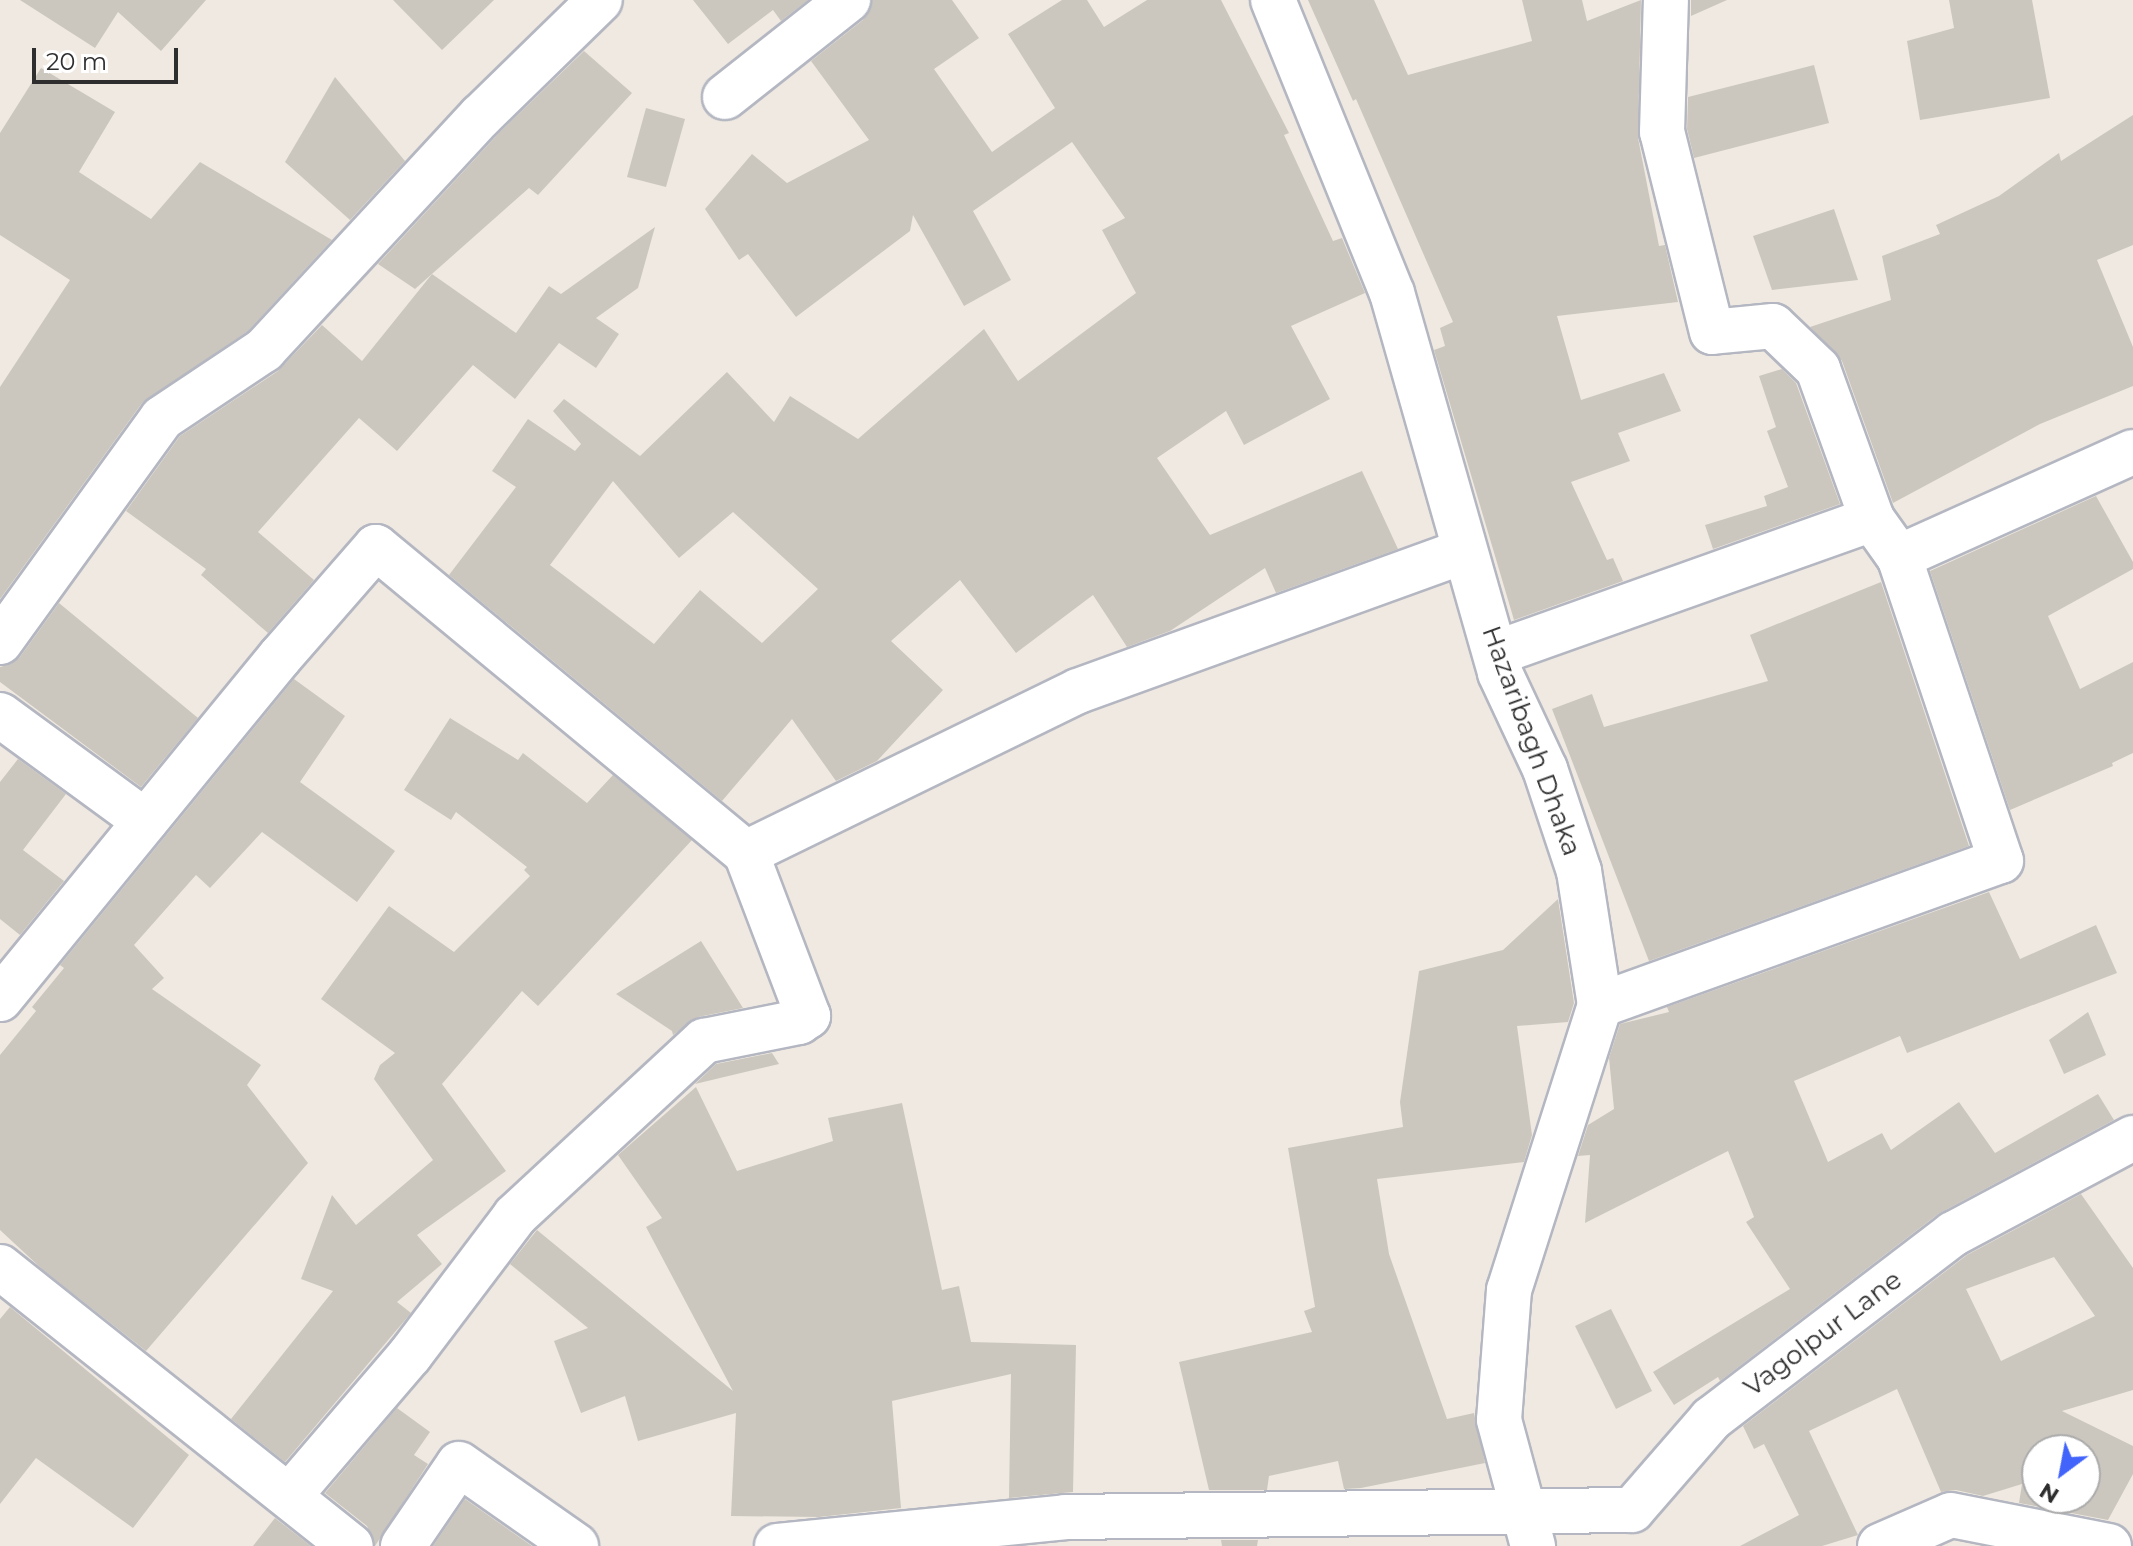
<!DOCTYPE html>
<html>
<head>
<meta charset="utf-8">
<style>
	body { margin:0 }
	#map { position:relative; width:2133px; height:1546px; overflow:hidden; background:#efe9e1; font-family:Montserrat,sans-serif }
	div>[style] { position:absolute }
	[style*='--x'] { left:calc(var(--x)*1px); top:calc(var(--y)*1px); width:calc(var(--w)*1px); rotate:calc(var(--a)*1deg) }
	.building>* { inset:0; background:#cbc7bf }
	.roads { filter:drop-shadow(2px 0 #b4b7c1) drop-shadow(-2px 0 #b4b7c1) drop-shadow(0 2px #b4b7c1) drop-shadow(0 -2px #b4b7c1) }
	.minor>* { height:44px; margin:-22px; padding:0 22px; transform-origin:22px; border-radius:22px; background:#fff }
	.tertiary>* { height:44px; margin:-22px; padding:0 22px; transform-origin:22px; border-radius:22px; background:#fff }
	span { translate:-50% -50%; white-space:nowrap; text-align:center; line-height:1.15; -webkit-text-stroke:8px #fff; paint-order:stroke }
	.street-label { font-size:26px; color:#2e2e2e }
	.north { position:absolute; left:2021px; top:1434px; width:80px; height:80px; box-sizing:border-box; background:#fff; border:2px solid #ababab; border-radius:50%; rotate:212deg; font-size:22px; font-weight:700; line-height:32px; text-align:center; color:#2e2e2e }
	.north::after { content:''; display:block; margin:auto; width:28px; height:36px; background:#4264fb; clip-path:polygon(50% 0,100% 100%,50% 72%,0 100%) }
	.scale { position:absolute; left:32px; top:48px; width:146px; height:36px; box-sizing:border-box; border:4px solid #2e2e2e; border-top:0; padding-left:10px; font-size:24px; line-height:28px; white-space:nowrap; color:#2e2e2e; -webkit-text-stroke:6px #fff; paint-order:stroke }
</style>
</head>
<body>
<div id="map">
	<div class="building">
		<i style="clip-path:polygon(20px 0,206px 0,161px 51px,118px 12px,95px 48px)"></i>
		<i style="clip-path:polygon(393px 0,494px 0,442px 50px)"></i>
		<i style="clip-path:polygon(693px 0,808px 0,781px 21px,773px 10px,728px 44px)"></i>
		<i style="clip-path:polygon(evenodd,872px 0,952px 0,979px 38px,934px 69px,992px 152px,1055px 108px,1008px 34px,1062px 0,1087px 0,1104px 27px,1147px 0,1221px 0,1289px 133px,1284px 135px,1333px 241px,1342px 238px,1365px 293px,1291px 326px,1330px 399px,1244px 445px,1226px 411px,1157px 458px,1210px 535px,1362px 471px,1398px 549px,1276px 593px,1265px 568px,1170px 631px,1127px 647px,1093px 595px,1016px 653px,960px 580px,891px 641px,943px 690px,877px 761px,836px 781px,792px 719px,722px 801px,449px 575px,516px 487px,492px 471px,528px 419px,575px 451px,581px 444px,553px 411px,564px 399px,640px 456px,727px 372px,774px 422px,790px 396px,858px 439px,984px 329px,1018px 381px,1136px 293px,1102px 230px,1125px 218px,1072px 142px,973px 211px,1011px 280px,964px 306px,913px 215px,910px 231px,796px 317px,748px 254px,739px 260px,705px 209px,752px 154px,787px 183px,869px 140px,811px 61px,863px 20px,872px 0,613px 481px,679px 558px,733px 512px,818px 589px,762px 643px,700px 590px,654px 644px,550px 565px,613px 481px)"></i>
		<i style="clip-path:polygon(1308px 0,1374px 0,1408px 75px,1532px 41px,1522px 0,1582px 0,1587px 21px,1641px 0,1638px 138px,1659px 246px,1665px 245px,1678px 302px,1557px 316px,1581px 400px,1664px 373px,1681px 411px,1618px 433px,1630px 461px,1571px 482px,1607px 560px,1613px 558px,1623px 581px,1514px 620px,1434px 350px,1445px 346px,1440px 328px,1453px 322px,1356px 99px,1353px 101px)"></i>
		<i style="clip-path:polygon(1691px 0,1727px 0,1691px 16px)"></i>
		<i style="clip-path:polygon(1949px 0,2032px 0,2050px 98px,1920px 120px,1907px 41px,1954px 28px)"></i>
		<i style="clip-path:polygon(584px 51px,632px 93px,538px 195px,529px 188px,415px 289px,378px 264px,499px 133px)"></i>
		<i style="clip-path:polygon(1814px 65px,1829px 123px,1694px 158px,1687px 129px,1688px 97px)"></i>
		<i style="clip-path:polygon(41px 68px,115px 112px,79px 172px,151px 219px,200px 162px,332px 240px,248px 331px,142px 403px,0 599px,0 387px,70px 280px,0 235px,0 133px)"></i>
		<i style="clip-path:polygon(335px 77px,405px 161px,350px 220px,285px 162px)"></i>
		<i style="clip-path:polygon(646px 108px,685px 119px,666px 187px,627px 177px)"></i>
		<i style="clip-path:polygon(2133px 115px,2133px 245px,2097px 260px,2133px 347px,2133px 386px,2040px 424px,1893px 503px,1842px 361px,1810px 327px,1891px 300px,1882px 256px,1940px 234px,1936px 225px,1999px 196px,2059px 153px,2061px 161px)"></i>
		<i style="clip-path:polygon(1834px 209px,1858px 280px,1772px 290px,1753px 236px)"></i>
		<i style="clip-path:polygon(655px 227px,638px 288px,596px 318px,619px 334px,596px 368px,559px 343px,515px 399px,473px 365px,397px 451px,359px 418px,258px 532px,314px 580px,268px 633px,201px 575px,206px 569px,126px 511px,180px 436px,278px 371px,322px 325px,362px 361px,432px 274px,516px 333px,549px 286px,561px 294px)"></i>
		<i style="clip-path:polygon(1782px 369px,1796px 383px,1840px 504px,1713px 549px,1705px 525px,1767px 506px,1764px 496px,1788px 487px,1767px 431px,1776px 427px,1759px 376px)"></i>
		<i style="clip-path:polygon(2096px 496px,2133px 562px,2133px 569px,2048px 616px,2080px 689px,2133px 662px,2133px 753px,2112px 763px,2113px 766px,2010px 810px,1930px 571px)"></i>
		<i style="clip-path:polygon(1881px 582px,1969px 846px,1649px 961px,1552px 709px,1592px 694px,1604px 727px,1768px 681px,1750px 635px)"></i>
		<i style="clip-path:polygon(59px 603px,198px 718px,141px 787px,0 682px,0 667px,11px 664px,20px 657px)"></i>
		<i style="clip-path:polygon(294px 679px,345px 716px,300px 782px,395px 851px,357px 902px,262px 832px,210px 888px,196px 875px,134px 945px,164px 978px,152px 989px,261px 1065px,247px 1085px,308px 1163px,146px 1351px,42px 1269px,0 1230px,0 1055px,36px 1011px,32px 1007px,64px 968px,60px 965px)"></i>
		<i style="clip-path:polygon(450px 718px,518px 760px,523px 753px,587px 803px,613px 775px,692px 840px,538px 1006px,522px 991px,442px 1084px,506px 1171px,417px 1235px,442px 1264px,397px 1302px,411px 1313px,285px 1462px,231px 1419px,333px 1291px,301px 1279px,332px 1195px,356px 1225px,433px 1160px,374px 1079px,380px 1065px,395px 1053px,321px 999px,389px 906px,454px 952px,530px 876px,524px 870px,527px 867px,456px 812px,451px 820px,404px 790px)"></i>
		<i style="clip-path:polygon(18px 759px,66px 794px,23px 850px,64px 881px,20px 935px,0 919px,0 782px)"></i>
		<i style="clip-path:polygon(1989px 892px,2020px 959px,2096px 925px,2117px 973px,1907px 1053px,1900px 1036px,1794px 1081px,1828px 1162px,1882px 1133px,1891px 1150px,1959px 1102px,1995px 1153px,2098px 1094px,2114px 1120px,1938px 1214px,1720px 1381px,1718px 1377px,1674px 1405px,1653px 1372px,1790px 1289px,1746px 1222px,1754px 1217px,1728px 1151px,1585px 1223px,1590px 1155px,1578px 1156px,1588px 1125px,1614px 1109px,1609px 1058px,1620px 1024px,1669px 1012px,1667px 1007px)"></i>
		<i style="clip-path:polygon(1558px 899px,1574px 1003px,1568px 1022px,1517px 1026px,1532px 1135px,1524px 1162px,1377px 1179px,1389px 1254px,1447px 1419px,1474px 1413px,1485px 1463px,1361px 1488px,1344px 1489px,1338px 1461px,1269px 1476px,1267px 1490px,1209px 1490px,1179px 1362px,1312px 1332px,1304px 1311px,1315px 1307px,1288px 1148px,1403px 1127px,1400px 1102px,1419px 971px,1503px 950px)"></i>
		<i style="clip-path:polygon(701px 941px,743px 1008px,698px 1017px,673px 1035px,672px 1031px,616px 994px)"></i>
		<i style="clip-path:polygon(2088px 1012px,2106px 1055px,2064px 1074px,2049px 1040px)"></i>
		<i style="clip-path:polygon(772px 1053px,779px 1064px,695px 1084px,716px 1064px)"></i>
		<i style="clip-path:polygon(696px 1087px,737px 1171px,833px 1141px,828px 1118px,902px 1103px,942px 1290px,959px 1286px,971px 1342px,1076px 1345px,1073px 1492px,1009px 1498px,1011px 1374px,892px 1401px,901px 1508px,819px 1517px,731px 1516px,736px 1413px,638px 1441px,625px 1396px,581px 1413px,554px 1341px,588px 1328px,510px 1264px,537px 1230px,733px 1391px,646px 1227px,662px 1218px,618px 1155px)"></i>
		<i style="clip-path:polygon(evenodd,2081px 1194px,2133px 1268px,2133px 1390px,2062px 1411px,2133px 1446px,2133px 1474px,2108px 1520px,2019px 1503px,2022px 1484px,1983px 1496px,1956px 1490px,1941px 1492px,1897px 1389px,1809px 1431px,1858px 1535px,1822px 1546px,1740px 1546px,1799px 1515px,1764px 1444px,1754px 1449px,1743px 1426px,1967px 1255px,2081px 1194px,2054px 1257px,2095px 1316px,2001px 1361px,1966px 1289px,2054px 1257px,2081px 1194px,2037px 1450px,2085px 1450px,2085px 1498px,2037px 1498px,2037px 1450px)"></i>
		<i style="clip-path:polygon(10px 1307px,189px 1455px,133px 1528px,36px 1458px,0 1504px,0 1319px)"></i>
		<i style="clip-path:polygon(1611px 1309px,1652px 1391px,1616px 1409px,1575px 1326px)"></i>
		<i style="clip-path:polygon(397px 1408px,430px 1432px,414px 1455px,428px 1464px,375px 1546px,367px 1526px,325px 1493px)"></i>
		<i style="clip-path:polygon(465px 1499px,532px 1546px,433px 1546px)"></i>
		<i style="clip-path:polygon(275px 1518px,311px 1546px,253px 1546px)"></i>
		<i style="clip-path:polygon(1221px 1540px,1258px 1540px,1257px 1546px,1222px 1546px)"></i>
	</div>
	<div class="roads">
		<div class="minor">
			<i style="--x:725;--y:97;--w:157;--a:-38.3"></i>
			<i style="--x:1899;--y:557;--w:256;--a:-24.2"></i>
			<i style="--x:0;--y:642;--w:276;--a:-54.1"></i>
			<i style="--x:162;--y:418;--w:123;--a:-33.7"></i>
			<i style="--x:264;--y:350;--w:319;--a:-47.2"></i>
			<i style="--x:481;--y:116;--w:166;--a:-44.3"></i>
			<i style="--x:1496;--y:653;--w:399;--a:-19.6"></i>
			<i style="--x:0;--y:715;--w:180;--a:36.2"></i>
			<i style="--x:0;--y:999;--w:442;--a:-50.7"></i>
			<i style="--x:280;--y:657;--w:146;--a:-48.9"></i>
			<i style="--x:376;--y:547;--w:480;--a:39.6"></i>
			<i style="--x:1600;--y:1005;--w:426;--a:-19.8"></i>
			<i style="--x:2001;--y:861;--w:321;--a:-108.5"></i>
			<i style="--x:1899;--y:557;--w:47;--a:-125.4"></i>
			<i style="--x:1872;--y:519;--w:159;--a:-109.8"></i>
			<i style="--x:1818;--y:369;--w:62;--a:-136.3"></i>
			<i style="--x:1773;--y:326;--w:61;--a:174.4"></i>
			<i style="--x:1712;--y:332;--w:206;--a:-104"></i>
			<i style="--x:1662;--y:132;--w:132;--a:-88.3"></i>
			<i style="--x:0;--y:1267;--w:448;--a:38.5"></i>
			<i style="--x:290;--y:1495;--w:184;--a:-49.4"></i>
			<i style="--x:410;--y:1355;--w:174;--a:-52.9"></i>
			<i style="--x:515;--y:1216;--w:258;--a:-42.8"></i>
			<i style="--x:704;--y:1041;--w:97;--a:-11.3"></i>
			<i style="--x:799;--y:1022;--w:11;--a:-34"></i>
			<i style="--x:808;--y:1016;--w:174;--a:-110.8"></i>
			<i style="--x:746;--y:853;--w:369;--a:-26"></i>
			<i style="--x:1078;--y:691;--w:409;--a:-19.9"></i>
			<i style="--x:403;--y:1546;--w:99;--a:-55.7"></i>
			<i style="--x:459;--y:1464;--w:143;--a:35"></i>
			<i style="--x:777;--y:1546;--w:289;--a:-5.7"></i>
			<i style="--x:1065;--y:1517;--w:567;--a:-0.71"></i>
			<i style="--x:1632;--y:1510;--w:121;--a:-49"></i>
			<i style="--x:1711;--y:1419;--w:305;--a:-37.4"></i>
			<i style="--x:1953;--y:1234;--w:204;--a:-28.1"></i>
			<i style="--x:1880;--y:1546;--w:77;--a:-23.6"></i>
			<i style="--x:1951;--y:1515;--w:161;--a:11.1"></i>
		</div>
		<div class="tertiary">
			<i style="--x:1273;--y:0;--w:316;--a:67.9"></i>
			<i style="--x:1392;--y:293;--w:395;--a:74.1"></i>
			<i style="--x:1500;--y:673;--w:106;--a:64.9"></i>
			<i style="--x:1545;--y:769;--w:108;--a:71.6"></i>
			<i style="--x:1579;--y:871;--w:136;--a:81.1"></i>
			<i style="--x:1600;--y:1005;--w:299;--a:107.7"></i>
			<i style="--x:1509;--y:1290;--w:130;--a:94.4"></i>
			<i style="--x:1499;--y:1420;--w:131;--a:74.9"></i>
		</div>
	</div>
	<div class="street-label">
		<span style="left:1531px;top:741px;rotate:70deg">Hazaribagh Dhaka</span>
		<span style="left:1823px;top:1334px;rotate:-37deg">Vagolpur Lane</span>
	</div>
	<div class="north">N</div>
	<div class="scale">20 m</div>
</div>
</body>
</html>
